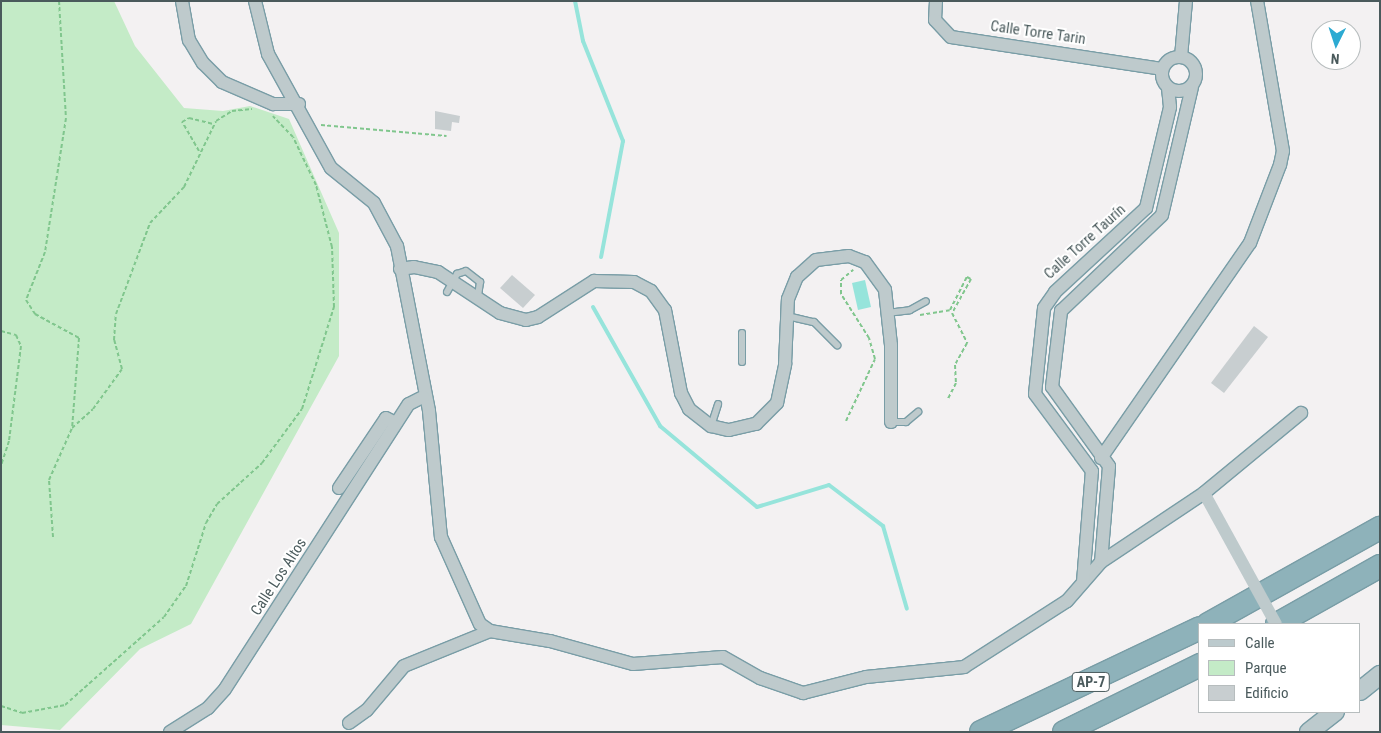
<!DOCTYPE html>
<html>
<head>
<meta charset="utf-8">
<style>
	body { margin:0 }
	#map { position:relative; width:1381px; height:733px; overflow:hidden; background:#f3f1f2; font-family:"Roboto Condensed",sans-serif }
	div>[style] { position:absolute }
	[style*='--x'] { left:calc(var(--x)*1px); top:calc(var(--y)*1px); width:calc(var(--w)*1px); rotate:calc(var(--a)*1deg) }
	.green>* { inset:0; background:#c4ebc7 }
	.water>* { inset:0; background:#96e4db }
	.stream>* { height:4px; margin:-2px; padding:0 2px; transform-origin:2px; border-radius:2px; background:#96e4db }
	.building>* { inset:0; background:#c8ced0 }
	.path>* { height:2px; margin-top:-1px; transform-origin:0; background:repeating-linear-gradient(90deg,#80c68d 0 4px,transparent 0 6.5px) }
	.roads { filter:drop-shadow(1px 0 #799da6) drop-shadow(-1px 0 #799da6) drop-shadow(0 1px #799da6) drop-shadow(0 -1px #799da6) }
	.lane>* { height:6px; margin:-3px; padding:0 3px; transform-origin:3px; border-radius:3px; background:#becacc }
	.street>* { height:12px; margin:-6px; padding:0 6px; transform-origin:6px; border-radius:6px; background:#becacc }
	.street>.ring { margin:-6px; padding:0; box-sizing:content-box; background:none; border:12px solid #becacc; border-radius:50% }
	.secondary>* { height:18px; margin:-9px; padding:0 9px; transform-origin:9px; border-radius:9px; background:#bccacd }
	.highway>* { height:22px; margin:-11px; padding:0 11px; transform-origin:11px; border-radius:11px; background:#8eb2ba }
	.street-bridge>* { height:12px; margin:-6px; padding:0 6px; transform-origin:6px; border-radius:6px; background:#becacc }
	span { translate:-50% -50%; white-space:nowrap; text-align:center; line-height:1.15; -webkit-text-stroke:4px #fff; paint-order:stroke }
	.shield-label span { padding:1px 4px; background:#fff; border:1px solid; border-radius:4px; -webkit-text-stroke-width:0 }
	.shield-label { font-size:14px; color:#4a5a5c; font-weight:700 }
	.street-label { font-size:15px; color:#4a5a5c }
	.frame { position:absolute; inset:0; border:2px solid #4a5a5c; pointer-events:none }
	.legend { position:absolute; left:1198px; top:623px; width:162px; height:90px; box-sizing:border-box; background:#fff; border:1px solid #b7bdbe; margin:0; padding:6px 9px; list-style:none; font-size:15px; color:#4a5a5c }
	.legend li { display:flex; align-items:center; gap:10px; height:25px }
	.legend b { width:25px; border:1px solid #b7bdbe }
	.north { position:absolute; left:1311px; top:20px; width:50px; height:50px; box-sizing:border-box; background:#fff; border:1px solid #b7bdbe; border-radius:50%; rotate:184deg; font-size:14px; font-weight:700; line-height:20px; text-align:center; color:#4a5a5c }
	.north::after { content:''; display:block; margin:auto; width:18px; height:22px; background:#2caad2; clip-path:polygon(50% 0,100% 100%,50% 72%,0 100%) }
</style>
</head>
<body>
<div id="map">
	<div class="green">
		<i style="clip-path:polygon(1px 1px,114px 1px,135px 46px,184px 108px,223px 111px,250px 106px,289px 119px,339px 233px,339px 356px,191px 624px,140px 649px,60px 730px,1px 725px)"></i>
	</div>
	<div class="water">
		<i style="clip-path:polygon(865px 280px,871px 307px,858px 310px,852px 283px)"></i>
	</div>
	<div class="stream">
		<i style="--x:575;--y:1;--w:41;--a:78.7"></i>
		<i style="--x:583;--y:41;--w:108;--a:68.2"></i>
		<i style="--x:623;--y:141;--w:118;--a:100.7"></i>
		<i style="--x:593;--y:307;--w:137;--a:60.6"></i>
		<i style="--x:660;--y:426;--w:126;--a:39.9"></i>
		<i style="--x:757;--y:507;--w:75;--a:-17"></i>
		<i style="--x:829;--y:485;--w:68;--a:37.2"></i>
		<i style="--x:883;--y:526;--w:86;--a:73.9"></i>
	</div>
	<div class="building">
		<i style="clip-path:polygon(435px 111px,460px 116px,459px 123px,452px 122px,451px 131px,435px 129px)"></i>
		<i style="clip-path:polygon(512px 275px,535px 295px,523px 308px,500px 288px)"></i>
		<i style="clip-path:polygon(1254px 326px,1268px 337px,1224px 393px,1211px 383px)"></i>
	</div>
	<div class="path">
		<i style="--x:59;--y:1;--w:117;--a:86.6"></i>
		<i style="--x:66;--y:118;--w:136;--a:98.9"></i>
		<i style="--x:45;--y:252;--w:52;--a:111.6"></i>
		<i style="--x:26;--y:300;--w:17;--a:57"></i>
		<i style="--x:35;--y:314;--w:50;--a:28.6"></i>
		<i style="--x:79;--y:338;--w:90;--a:94.4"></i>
		<i style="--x:321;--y:125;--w:126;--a:5"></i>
		<i style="--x:199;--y:151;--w:34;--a:-120"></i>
		<i style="--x:182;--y:122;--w:8;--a:-30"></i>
		<i style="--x:189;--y:118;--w:25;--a:14"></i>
		<i style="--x:1;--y:211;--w:19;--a:90"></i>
		<i style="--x:920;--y:315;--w:30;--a:-9"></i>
		<i style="--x:950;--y:310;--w:37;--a:-63"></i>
		<i style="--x:967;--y:277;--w:4;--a:27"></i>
		<i style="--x:971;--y:279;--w:39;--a:119"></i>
		<i style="--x:952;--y:313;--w:34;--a:63"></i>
		<i style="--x:967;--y:343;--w:25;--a:119"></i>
		<i style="--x:955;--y:365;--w:18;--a:87"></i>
		<i style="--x:956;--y:383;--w:18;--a:117"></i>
		<i style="--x:1;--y:331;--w:16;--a:15"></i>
		<i style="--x:16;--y:335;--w:12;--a:66"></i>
		<i style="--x:21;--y:346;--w:96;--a:97.2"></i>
		<i style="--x:9;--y:441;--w:25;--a:108"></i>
		<i style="--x:846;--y:421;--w:68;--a:-64.9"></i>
		<i style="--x:875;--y:359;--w:22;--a:-106"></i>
		<i style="--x:869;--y:338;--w:52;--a:-122.5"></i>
		<i style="--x:841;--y:294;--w:14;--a:-90"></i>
		<i style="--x:841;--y:280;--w:16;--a:-40"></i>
		<i style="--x:53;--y:537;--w:57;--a:-94"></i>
		<i style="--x:49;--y:480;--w:57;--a:-66.1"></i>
		<i style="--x:72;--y:428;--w:28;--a:-42"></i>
		<i style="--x:93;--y:409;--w:49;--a:-54.1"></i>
		<i style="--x:122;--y:369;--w:30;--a:-105"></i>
		<i style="--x:114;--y:340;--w:26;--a:-86"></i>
		<i style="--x:116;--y:314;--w:97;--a:-69.5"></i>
		<i style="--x:150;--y:223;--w:50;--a:-46.6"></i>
		<i style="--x:184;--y:187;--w:73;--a:-64.1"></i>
		<i style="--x:216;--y:121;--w:19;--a:-32"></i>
		<i style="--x:232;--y:111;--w:20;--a:-6"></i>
		<i style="--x:1;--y:706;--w:22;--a:18"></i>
		<i style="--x:22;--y:713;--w:44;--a:-10.5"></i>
		<i style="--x:65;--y:705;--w:132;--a:-41.6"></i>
		<i style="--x:164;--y:617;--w:38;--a:-55"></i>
		<i style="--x:186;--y:586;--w:66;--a:-72.4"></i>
		<i style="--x:206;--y:523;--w:22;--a:-60"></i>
		<i style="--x:217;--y:504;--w:61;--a:-42.3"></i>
		<i style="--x:262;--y:463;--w:67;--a:-53.5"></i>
		<i style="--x:302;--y:409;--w:107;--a:-72.6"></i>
		<i style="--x:334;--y:307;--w:60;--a:-91.9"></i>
		<i style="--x:332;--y:247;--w:64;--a:-104.5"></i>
		<i style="--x:316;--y:185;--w:53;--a:-115.6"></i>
		<i style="--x:293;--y:137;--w:29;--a:-134"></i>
	</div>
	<div class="roads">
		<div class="lane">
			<i style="--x:447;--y:292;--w:21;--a:-61"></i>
			<i style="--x:457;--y:274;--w:9;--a:-18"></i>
			<i style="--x:466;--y:271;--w:18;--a:38"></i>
			<i style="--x:480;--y:282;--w:14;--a:98"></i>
			<i style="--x:887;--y:313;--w:23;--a:-7"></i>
			<i style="--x:910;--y:310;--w:18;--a:-29"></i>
			<i style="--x:787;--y:316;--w:28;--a:13"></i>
			<i style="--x:814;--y:322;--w:33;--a:45"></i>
			<i style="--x:742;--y:362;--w:29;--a:-90"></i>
			<i style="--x:891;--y:422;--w:15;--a:0"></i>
			<i style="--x:906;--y:422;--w:16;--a:-40"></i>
			<i style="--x:711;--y:426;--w:23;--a:-72"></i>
		</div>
		<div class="street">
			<i style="--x:182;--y:1;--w:40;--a:80"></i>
			<i style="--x:189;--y:40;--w:27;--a:59"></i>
			<i style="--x:203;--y:63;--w:27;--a:45"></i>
			<i style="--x:222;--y:82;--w:56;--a:23.3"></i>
			<i style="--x:273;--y:104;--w:26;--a:0"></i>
			<i style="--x:255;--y:1;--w:55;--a:76.2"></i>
			<i style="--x:268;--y:54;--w:130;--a:61.1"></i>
			<i style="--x:331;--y:168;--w:55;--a:39.1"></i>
			<i style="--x:374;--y:203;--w:49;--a:61.9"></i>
			<i style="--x:397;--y:246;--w:168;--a:79"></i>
			<i style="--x:429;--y:411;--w:127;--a:84.6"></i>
			<i style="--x:441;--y:537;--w:95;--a:65.9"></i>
			<i style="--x:480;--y:624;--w:12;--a:35"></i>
			<i style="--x:490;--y:631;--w:61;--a:9.5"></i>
			<i style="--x:550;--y:641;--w:86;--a:15.5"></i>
			<i style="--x:633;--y:664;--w:90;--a:-4.4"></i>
			<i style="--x:723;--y:657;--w:43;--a:29.6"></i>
			<i style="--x:760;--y:678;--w:46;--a:19.2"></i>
			<i style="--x:803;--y:693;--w:65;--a:-14.3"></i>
			<i style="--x:866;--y:677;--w:99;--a:-5.8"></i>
			<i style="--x:964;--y:667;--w:122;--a:-32.7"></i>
			<i style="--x:1067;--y:601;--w:52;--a:-48.9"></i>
			<i style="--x:1101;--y:562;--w:124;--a:-33.8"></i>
			<i style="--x:1204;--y:493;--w:126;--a:-39.5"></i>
			<i style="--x:936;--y:1;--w:19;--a:93"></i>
			<i style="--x:935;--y:20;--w:23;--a:47"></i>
			<i style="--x:951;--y:37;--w:213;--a:8.6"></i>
			<i class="ring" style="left:1162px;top:57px;width:22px;height:22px"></i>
			<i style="--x:1181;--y:57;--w:56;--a:-84.9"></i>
			<i style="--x:400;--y:269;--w:14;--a:-8"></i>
			<i style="--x:414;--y:267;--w:25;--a:12"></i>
			<i style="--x:438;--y:272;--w:74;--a:33.5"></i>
			<i style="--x:500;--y:313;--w:27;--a:15"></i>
			<i style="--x:526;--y:320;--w:12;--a:-14"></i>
			<i style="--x:538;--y:317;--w:67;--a:-32.7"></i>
			<i style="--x:594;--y:281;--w:40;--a:1.4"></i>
			<i style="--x:634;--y:282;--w:19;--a:28"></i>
			<i style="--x:651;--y:291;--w:24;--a:54"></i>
			<i style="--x:665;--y:310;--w:85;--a:79.1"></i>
			<i style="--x:681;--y:393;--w:18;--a:63"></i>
			<i style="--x:689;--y:409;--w:28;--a:38"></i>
			<i style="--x:711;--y:426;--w:18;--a:13"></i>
			<i style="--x:729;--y:430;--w:28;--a:-13"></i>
			<i style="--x:756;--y:424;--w:30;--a:-45"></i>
			<i style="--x:777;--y:403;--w:40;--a:-78"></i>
			<i style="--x:785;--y:364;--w:65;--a:-87.4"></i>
			<i style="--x:788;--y:299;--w:24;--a:-68"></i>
			<i style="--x:797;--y:277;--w:25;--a:-42"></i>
			<i style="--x:816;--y:260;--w:33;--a:-7"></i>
			<i style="--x:849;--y:256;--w:17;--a:21"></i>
			<i style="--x:865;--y:262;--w:34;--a:54"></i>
			<i style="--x:885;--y:290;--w:55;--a:83.8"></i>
			<i style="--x:891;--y:345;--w:77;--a:90"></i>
			<i style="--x:1101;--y:458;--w:262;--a:-55.3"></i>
			<i style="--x:1250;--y:243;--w:84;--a:-69"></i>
			<i style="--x:1280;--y:165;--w:14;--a:-78"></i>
			<i style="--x:1283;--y:151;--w:152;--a:-99.8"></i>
			<i style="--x:339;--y:488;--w:84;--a:-56.1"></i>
			<i style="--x:386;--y:418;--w:11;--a:27"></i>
			<i style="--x:1101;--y:562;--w:96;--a:-85.2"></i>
			<i style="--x:1109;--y:466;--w:97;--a:-125.8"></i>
			<i style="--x:1052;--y:387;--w:77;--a:-83.2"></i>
			<i style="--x:1061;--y:311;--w:139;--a:-43.5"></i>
			<i style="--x:1162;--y:215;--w:131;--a:-76.8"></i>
			<i style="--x:1083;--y:582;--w:111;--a:-85.4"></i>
			<i style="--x:1092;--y:471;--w:96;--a:-126.5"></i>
			<i style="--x:1035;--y:394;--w:86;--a:-84"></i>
			<i style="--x:1044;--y:308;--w:19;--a:-55"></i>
			<i style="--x:1055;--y:292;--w:124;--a:-42.7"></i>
			<i style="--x:1146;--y:208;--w:104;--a:-76.6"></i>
			<i style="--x:1170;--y:107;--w:19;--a:-96"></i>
			<i style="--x:349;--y:723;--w:22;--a:-36"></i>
			<i style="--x:367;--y:710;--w:57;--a:-49.9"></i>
			<i style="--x:404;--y:666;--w:93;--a:-22.1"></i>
			<i style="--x:170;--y:732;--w:45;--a:-32.3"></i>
			<i style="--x:208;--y:708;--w:25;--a:-48"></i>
			<i style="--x:225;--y:689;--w:339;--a:-57.2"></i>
			<i style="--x:409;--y:404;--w:16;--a:-27"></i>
		</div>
		<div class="secondary">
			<i style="--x:1360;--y:691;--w:26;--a:-39"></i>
			<i style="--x:1309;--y:732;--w:33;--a:-38"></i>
		</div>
		<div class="highway">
			<i style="--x:1208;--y:624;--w:197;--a:-29.2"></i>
			<i style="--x:1277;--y:624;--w:118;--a:-29.4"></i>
			<i style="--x:981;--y:732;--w:242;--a:-25.4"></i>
			<i style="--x:1064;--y:732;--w:152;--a:-26.2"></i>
		</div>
	</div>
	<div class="street-bridge">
		<i style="--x:1204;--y:493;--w:149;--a:61.2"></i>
	</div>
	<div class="shield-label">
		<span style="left:1091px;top:682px">AP-7</span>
	</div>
	<div class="street-label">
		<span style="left:1038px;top:33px;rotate:8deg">Calle Torre Tarin</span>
		<span style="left:1085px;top:242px;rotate:-42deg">Calle Torre Taurín</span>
		<span style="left:279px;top:577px;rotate:-57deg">Calle Los Altos</span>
	</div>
	<div class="frame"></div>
	<ul class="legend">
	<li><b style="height:6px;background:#bccacd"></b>Calle</li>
	<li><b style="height:14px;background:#c4ebc7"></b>Parque</li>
	<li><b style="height:14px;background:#c8ced0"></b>Edificio</li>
	</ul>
	<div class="north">N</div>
</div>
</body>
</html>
